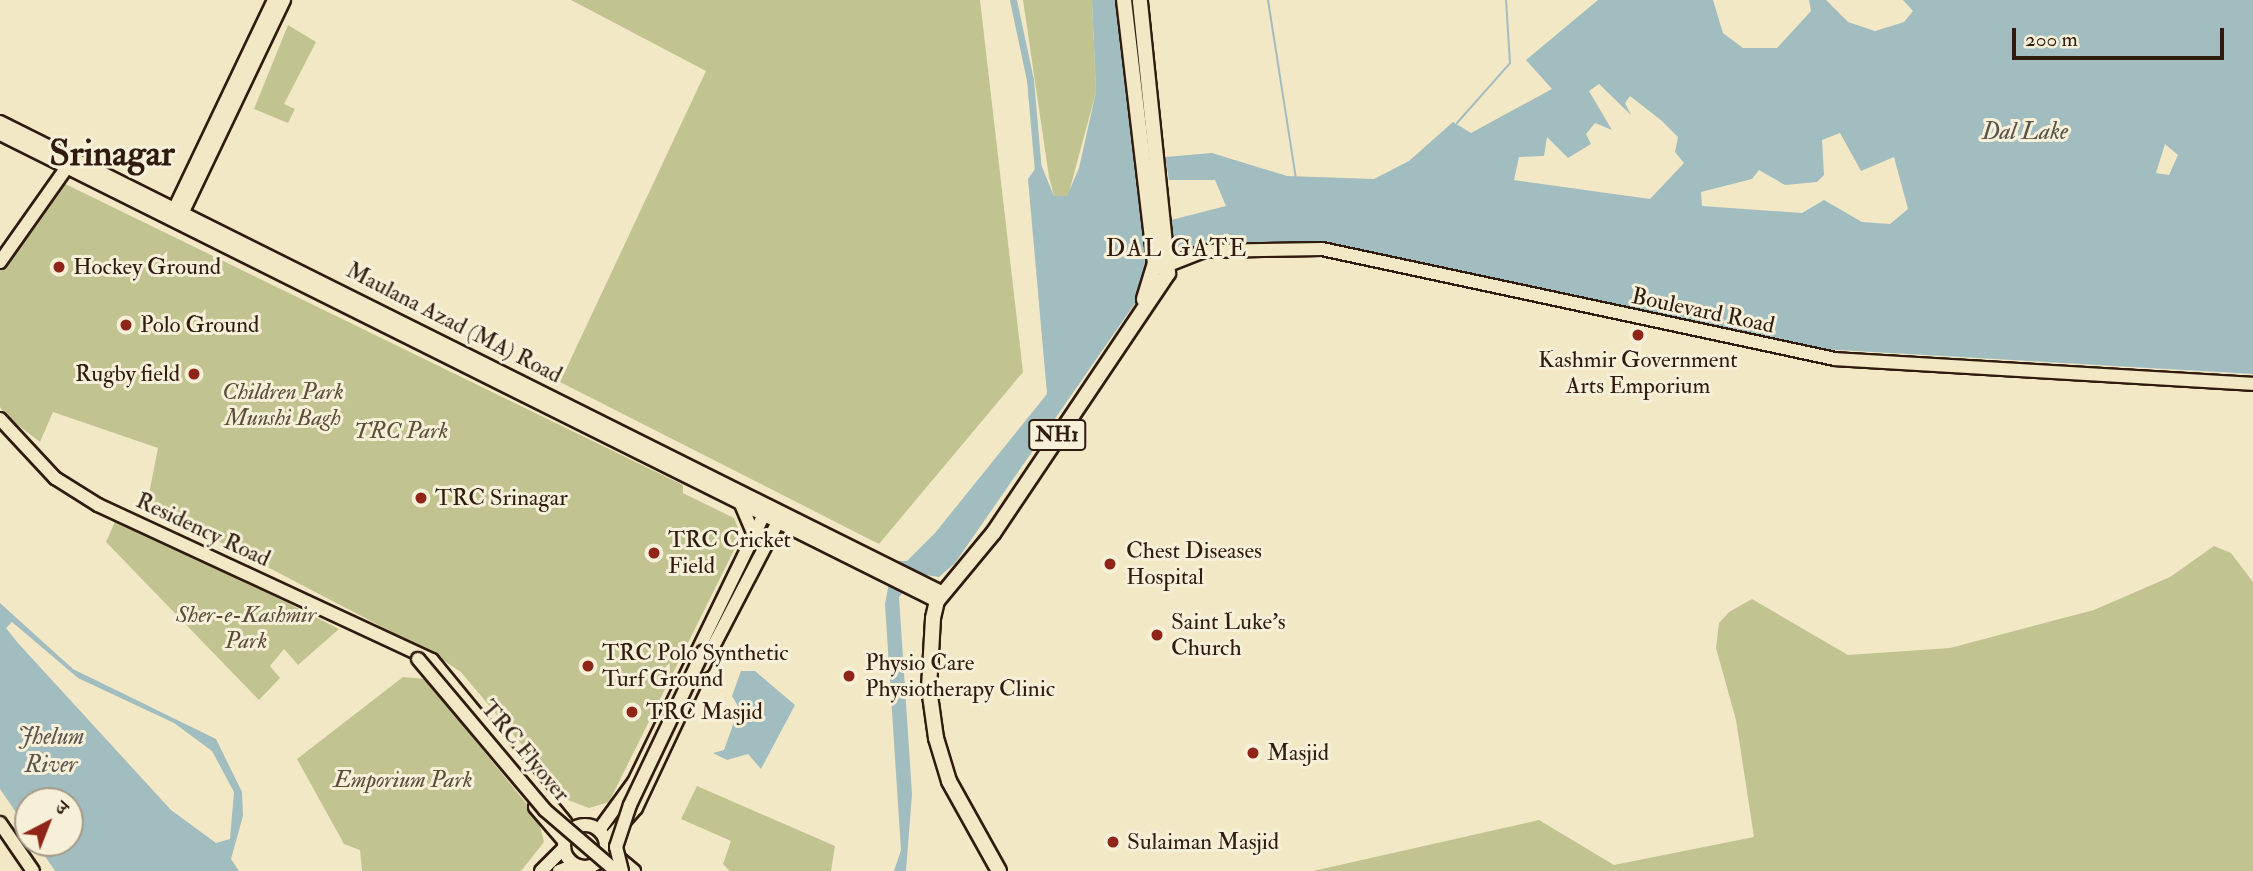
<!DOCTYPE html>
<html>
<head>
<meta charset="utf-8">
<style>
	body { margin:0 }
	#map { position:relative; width:2253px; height:871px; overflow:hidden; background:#f2e8c5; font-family:"IM FELL Double Pica","Noto Serif Devanagari",serif }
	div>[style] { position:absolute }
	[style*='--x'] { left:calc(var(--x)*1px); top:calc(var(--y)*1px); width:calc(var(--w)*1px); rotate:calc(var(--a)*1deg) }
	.green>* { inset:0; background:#c1c490 }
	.water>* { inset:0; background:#a2bdc0 }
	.stream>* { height:2px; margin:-1px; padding:0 1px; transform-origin:1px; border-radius:1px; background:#a2bdc0 }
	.canal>* { height:7px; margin:-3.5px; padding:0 3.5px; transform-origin:3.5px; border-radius:3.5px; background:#a2bdc0 }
	.roads { filter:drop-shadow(2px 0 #301b0f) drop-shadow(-2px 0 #301b0f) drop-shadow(0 2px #301b0f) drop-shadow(0 -2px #301b0f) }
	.major>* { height:12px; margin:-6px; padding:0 6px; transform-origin:6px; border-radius:6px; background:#f2e8c5 }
	.major>.ring { margin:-6px; padding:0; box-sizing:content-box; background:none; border:12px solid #f2e8c5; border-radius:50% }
	.highway>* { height:14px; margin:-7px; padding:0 7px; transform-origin:7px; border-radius:7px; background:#f2e8c5 }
	.bridges { filter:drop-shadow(2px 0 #301b0f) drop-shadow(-2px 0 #301b0f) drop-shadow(0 2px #301b0f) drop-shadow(0 -2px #301b0f) }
	.major-bridge>* { height:12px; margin:-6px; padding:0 6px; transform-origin:6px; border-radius:6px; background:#f2e8c5 }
	.dots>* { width:19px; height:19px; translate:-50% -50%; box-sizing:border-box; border:4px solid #f7f0d9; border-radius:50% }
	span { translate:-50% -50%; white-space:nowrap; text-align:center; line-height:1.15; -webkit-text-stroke:6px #f7f0d9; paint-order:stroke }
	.shield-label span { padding:2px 5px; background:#f7f0d9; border:2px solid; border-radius:5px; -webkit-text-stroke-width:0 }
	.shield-label { font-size:21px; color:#301b0f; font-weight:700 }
	.poi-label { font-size:23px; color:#301b0f }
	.left { translate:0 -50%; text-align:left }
	.right { translate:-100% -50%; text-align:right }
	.street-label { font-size:23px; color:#301b0f }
	.park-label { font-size:23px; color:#5c4e36; font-style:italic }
	.water-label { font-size:24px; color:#58544d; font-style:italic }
	.neighbourhood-label { font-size:24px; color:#301b0f; letter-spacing:2px }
	.town-label { font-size:37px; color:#301b0f; font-weight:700 }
	.north { position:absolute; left:14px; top:787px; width:70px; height:70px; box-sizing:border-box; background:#f7f0d9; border:2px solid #a79b88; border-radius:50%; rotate:42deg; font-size:19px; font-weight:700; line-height:28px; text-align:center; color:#301b0f }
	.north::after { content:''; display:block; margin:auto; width:24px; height:32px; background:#8f2418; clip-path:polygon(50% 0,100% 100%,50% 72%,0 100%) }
	.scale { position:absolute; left:2012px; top:28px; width:212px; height:32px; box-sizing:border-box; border:4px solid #301b0f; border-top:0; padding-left:9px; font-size:21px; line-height:24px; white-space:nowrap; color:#301b0f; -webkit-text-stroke:5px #f7f0d9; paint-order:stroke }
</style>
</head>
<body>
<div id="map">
	<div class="green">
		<i style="clip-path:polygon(571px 0,980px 0,1023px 372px,879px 544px,560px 382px,706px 71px)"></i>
		<i style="clip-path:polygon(1023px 0,1092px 0,1096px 92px,1068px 196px,1054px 196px,1049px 177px)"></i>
		<i style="clip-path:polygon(288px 25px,316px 42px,284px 104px,295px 109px,288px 123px,254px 109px)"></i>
		<i style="clip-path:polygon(55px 179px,683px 485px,683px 493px,734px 518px,741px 536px,609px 802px,589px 808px,568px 800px,461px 672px,432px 653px,147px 504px,158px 448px,53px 412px,40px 442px,6px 416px,0 407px,0 259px)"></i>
		<i style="clip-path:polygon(117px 517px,339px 629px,298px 665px,284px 649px,270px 666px,280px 678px,259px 700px,106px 542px)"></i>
		<i style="clip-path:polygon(2214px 546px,2231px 553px,2253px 582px,2253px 871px,1313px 871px,1539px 820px,1614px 865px,1754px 837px,1736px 720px,1716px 648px,1719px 623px,1729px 612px,1752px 599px,1848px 655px,1950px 648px,2094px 610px,2170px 577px)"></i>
		<i style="clip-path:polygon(403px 677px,425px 679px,538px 818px,544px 842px,521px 871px,362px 871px,360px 850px,344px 844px,297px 759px)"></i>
		<i style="clip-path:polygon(697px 786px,835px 846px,831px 871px,730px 871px,723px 864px,731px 841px,681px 819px)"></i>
	</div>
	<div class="water">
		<i style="clip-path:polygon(evenodd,1092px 0,1116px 0,1149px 233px,1173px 232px,1171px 220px,1226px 206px,1215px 180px,1169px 180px,1165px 157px,1212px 153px,1287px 176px,1374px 179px,1409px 161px,1453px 122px,1471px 133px,1552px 89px,1526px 60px,1598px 0,1713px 0,1723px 33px,1743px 48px,1777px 48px,1811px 11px,1809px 0,1826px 0,1848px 22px,1875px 31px,1904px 22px,1913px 11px,1903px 0,2253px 0,2253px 374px,1803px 348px,1320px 241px,1150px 248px,1148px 282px,1140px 296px,955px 563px,939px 577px,919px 574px,899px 597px,912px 794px,906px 871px,894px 871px,901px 850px,885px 604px,893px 561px,907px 561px,935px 533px,1047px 394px,1028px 179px,1040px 162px,1054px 196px,1067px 196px,1079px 168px,1096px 92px,1092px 0,1599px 84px,1631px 115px,1625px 103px,1630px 96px,1662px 121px,1678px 137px,1675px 152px,1684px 163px,1650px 199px,1514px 180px,1519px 157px,1544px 156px,1547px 137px,1568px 158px,1591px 144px,1586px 134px,1595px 123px,1612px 130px,1589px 91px,1599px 84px,1092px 0,1840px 133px,1861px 171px,1894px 157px,1908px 209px,1890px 224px,1862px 222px,1824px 200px,1802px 213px,1702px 206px,1701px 192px,1752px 179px,1759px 170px,1785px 185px,1817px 182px,1824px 175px,1822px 140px,1840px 133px,1092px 0,2165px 144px,2178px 155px,2169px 175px,2156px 173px,2165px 144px)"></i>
		<i style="clip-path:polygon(evenodd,0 603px,73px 669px,216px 739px,242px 792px,243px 816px,231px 859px,239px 871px,55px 871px,36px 843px,70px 843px,70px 801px,28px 801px,28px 830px,0 789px,0 603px,12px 622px,78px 678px,174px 723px,212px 751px,234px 792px,230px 839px,216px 843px,171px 810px,17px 642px,6px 628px,12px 622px)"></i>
		<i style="clip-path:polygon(741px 671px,755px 671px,795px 705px,761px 769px,748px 754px,727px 760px,713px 753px,724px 750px,739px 708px,732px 696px)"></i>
	</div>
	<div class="stream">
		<i style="--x:1268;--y:0;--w:181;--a:81.1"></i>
		<i style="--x:1457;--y:123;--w:80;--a:-48.5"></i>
		<i style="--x:1510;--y:63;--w:63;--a:-93.6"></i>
	</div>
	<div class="canal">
		<i style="--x:1013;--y:0;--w:82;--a:78"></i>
		<i style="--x:1030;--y:80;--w:92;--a:85"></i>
	</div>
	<div class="roads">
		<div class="major">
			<i style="--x:0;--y:122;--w:1054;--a:26.54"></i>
			<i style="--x:0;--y:134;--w:1047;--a:26.49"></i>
			<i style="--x:171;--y:216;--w:239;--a:-64.5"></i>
			<i style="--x:180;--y:218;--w:242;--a:-64.5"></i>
			<i style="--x:0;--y:262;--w:116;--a:-54.8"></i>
			<i style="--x:1161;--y:268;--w:46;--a:-21.6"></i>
			<i style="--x:1204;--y:251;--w:118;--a:-1"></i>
			<i style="--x:1322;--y:249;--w:525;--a:12.1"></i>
			<i style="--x:1835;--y:359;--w:419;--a:3.4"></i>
			<i style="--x:0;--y:419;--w:81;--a:47"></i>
			<i style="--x:55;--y:478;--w:51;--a:32.1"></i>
			<i style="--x:98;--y:505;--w:368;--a:24.9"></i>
			<i style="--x:432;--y:660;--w:210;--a:50.6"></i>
			<i style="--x:740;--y:502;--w:38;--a:67"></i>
			<i style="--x:703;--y:666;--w:171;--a:-62.5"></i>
			<i style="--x:535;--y:807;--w:45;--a:49.5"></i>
			<i style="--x:0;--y:823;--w:58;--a:55.5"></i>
			<i class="ring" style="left:564px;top:825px;width:30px;height:30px"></i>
			<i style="--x:599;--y:830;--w:59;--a:-53.9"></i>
			<i style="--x:634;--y:782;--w:305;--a:-64.1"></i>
			<i style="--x:606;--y:842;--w:45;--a:-48.6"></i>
			<i style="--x:636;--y:808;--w:136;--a:-64.8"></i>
			<i style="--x:615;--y:855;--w:25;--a:40"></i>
			<i style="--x:541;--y:871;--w:33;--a:-45"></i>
			<i style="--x:559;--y:871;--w:17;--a:-21"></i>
		</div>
		<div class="highway">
			<i style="--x:1124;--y:0;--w:265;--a:83.3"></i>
			<i style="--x:1155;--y:263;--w:38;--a:107"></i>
			<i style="--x:999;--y:871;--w:103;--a:-119.1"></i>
			<i style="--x:949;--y:781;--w:45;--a:-106.8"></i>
			<i style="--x:936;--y:738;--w:50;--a:-98"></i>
			<i style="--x:929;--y:688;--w:70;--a:-86.7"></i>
			<i style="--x:933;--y:618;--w:17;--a:-77"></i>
			<i style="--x:937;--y:601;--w:89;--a:-50.4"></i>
			<i style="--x:994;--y:532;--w:312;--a:-56.1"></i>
			<i style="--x:1168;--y:273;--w:274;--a:-95.9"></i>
		</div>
	</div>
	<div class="bridges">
		<div class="major-bridge">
			<i style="--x:418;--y:659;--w:197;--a:49.9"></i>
			<i style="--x:545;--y:810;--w:94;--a:40.7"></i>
			<i style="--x:622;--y:871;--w:25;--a:-104"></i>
			<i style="--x:616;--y:847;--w:44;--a:-71.6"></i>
			<i style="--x:630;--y:805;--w:170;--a:-64.5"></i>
		</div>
	</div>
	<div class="dots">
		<i style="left:59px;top:267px;background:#8f2418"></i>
		<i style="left:126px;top:325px;background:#8f2418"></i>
		<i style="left:1638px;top:335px;background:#8f2418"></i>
		<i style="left:194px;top:374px;background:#8f2418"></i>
		<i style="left:421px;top:498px;background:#8f2418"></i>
		<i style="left:654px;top:553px;background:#8f2418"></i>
		<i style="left:1110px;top:564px;background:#8f2418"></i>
		<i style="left:1157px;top:635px;background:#8f2418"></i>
		<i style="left:588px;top:666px;background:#8f2418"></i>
		<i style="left:849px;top:676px;background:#8f2418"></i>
		<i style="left:632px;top:712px;background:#8f2418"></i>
		<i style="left:1253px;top:753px;background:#8f2418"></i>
		<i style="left:1113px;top:842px;background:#8f2418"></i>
	</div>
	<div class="shield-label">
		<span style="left:1057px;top:435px">NH1</span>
	</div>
	<div class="poi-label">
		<span class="left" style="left:73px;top:267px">Hockey Ground</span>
		<span class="left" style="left:140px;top:325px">Polo Ground</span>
		<span style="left:1638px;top:373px">Kashmir Government<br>Arts Emporium</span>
		<span class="right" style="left:180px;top:374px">Rugby field</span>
		<span class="left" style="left:435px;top:498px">TRC Srinagar</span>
		<span class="left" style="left:668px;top:553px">TRC Cricket<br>Field</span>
		<span class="left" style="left:1126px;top:564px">Chest Diseases<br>Hospital</span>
		<span class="left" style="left:1171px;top:635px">Saint Luke's<br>Church</span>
		<span class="left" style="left:602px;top:666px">TRC Polo Synthetic<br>Turf Ground</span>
		<span class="left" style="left:865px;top:676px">Physio Care<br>Physiotherapy Clinic</span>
		<span class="left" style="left:646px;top:712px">TRC Masjid</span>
		<span class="left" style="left:1267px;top:753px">Masjid</span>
		<span class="left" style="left:1127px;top:842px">Sulaiman Masjid</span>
	</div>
	<div class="street-label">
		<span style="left:1703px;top:311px;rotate:12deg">Boulevard Road</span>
		<span style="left:454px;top:323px;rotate:27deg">Maulana Azad (MA) Road</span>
		<span style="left:203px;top:530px;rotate:25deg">Residency Road</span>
		<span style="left:525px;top:751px;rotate:50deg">TRC Flyover</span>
	</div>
	<div class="park-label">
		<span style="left:283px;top:405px">Children Park<br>Munshi Bagh</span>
		<span style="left:401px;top:431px">TRC Park</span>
		<span style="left:246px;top:628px">Sher-e-Kashmir<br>Park</span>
		<span style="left:403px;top:780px">Emporium Park</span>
	</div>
	<div class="water-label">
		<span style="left:2025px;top:132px">Dal Lake</span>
		<span style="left:51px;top:751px">Jhelum<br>River</span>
	</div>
	<div class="neighbourhood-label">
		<span style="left:1177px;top:249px">DAL GATE</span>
	</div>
	<div class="town-label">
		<span style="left:112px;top:154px">Srinagar</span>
	</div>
	<div class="north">उ</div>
	<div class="scale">200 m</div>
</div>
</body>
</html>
